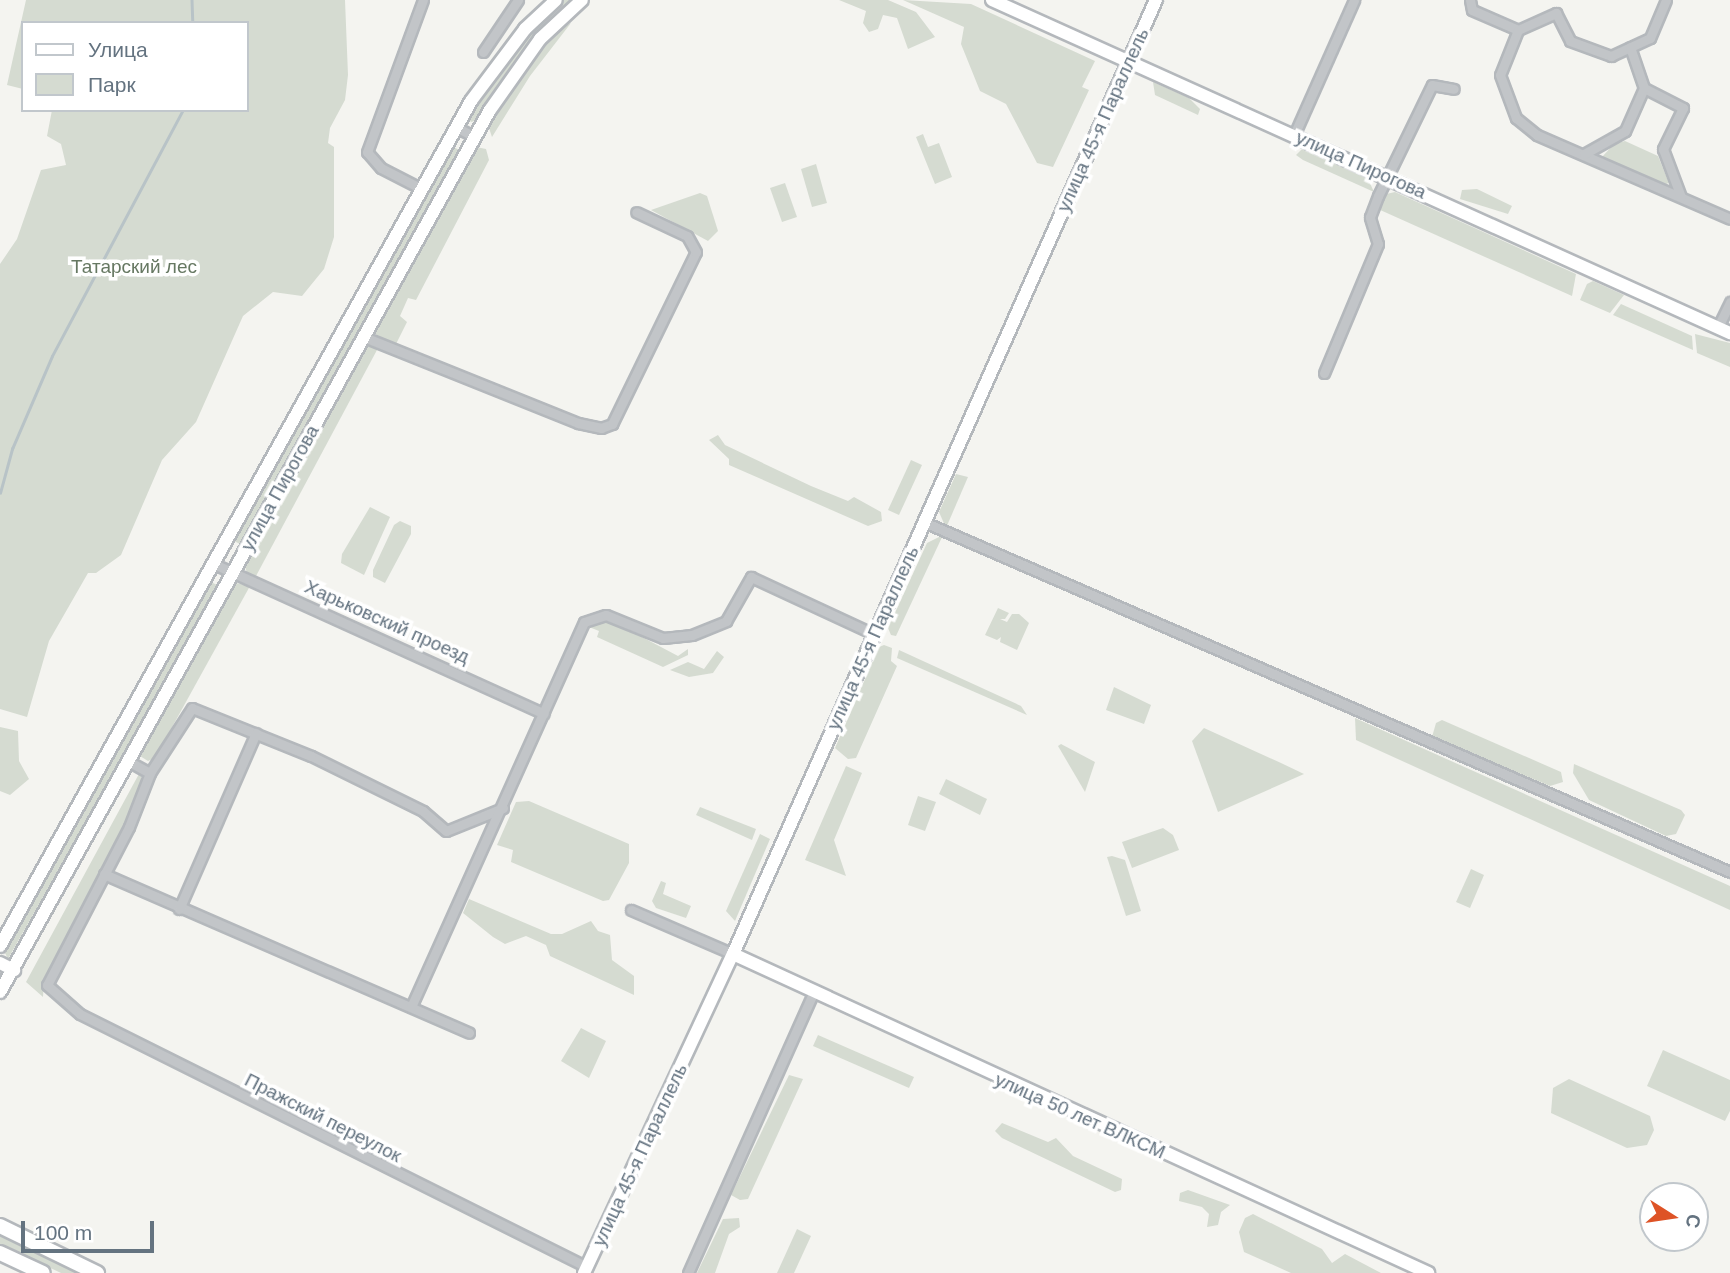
<!DOCTYPE html>
<html>
<head>
<meta charset="utf-8">
<style>
	body { margin:0 }
	#map { position:relative; width:1730px; height:1273px; overflow:hidden; background:#f4f4f0; font-family:Helvetica,sans-serif }
	div>[style] { position:absolute }
	[style*='--x'] { left:calc(var(--x)*1px); top:calc(var(--y)*1px); width:calc(var(--w)*1px); rotate:calc(var(--a)*1deg) }
	.green>* { inset:0; background:#d5dbd1 }
	.stream>* { height:2.5px; margin:-1.25px; padding:0 1.25px; transform-origin:1.25px; border-radius:1.25px; background:#b8c3c7 }
	.roads { filter:drop-shadow(2px 0 #b4b8bc) drop-shadow(-2px 0 #b4b8bc) drop-shadow(0 2px #b4b8bc) drop-shadow(0 -2px #b4b8bc) }
	.street>* { height:9px; margin:-4.5px; padding:0 4.5px; transform-origin:4.5px; border-radius:4.5px; background:#c2c5c8 }
	.secondary>* { height:12px; margin:-6px; padding:0 6px; transform-origin:6px; border-radius:6px; background:#fff }
	.primary>* { height:14px; margin:-7px; padding:0 7px; transform-origin:7px; border-radius:7px; background:#fff }
	span { translate:-50% -50%; white-space:nowrap; text-align:center; line-height:1.15; -webkit-text-stroke:7px #fff; paint-order:stroke }
	.street-label { font-size:19px; color:#647380 }
	.park-label { font-size:19px; color:#667862 }
	.legend { position:absolute; left:21px; top:21px; width:228px; height:91px; box-sizing:border-box; background:#fff; border:2px solid #c1c7cc; margin:0; padding:9px 12px; list-style:none; font-size:21px; color:#647380 }
	.legend li { display:flex; align-items:center; gap:14px; height:35px }
	.legend b { width:35px; border:2px solid #c1c7cc }
	.north { position:absolute; left:1639px; top:1182px; width:70px; height:70px; box-sizing:border-box; background:#fff; border:2px solid #c1c7cc; border-radius:50%; rotate:102deg; font-size:19px; font-weight:700; line-height:28px; text-align:center; color:#647380 }
	.north::after { content:''; display:block; margin:auto; width:24px; height:32px; background:#de5326; clip-path:polygon(50% 0,100% 100%,50% 72%,0 100%) }
	.scale { position:absolute; left:21px; top:1221px; width:133px; height:32px; box-sizing:border-box; border:4px solid #647380; border-top:0; padding-left:9px; font-size:21px; line-height:24px; white-space:nowrap; color:#647380; -webkit-text-stroke:5px #fff; paint-order:stroke }
</style>
</head>
<body>
<div id="map">
	<div class="green">
		<i style="clip-path:polygon(26px 0,345px 0,348px 75px,345px 100px,330px 128px,328px 143px,334px 147px,334px 237px,324px 269px,302px 296px,273px 292px,243px 316px,196px 422px,162px 460px,121px 555px,96px 573px,88px 573px,49px 641px,27px 717px,0 709px,0 264px,17px 239px,41px 170px,66px 165px,61px 144px,47px 136px,52px 110px,247px 110px,247px 23px,23px 23px,23px 89px,7px 85px)"></i>
		<i style="clip-path:polygon(562px 0,572px 0,515px 60px,478px 120px,471px 122px,468px 118px,509px 53px)"></i>
		<i style="clip-path:polygon(839px 0,888px 0,916px 12px,935px 37px,908px 49px,897px 18px,883px 15px,878px 29px,869px 32px,863px 23px,866px 11px)"></i>
		<i style="clip-path:polygon(903px 0,971px 4px,1095px 61px,1082px 87px,1089px 90px,1053px 167px,1037px 163px,1006px 104px,980px 91px,961px 44px,964px 27px)"></i>
		<i style="clip-path:polygon(571px 23px,530px 76px,492px 137px,488px 125px,521px 71px,549px 36px)"></i>
		<i style="clip-path:polygon(1153px 82px,1189px 98px,1200px 109px,1198px 115px,1155px 95px)"></i>
		<i style="clip-path:polygon(923px 134px,928px 147px,939px 143px,952px 177px,935px 184px,916px 137px)"></i>
		<i style="clip-path:polygon(1625px 141px,1658px 156px,1669px 183px,1663px 185px,1602px 157px,1614px 144px)"></i>
		<i style="clip-path:polygon(450px 145px,461px 151px,242px 545px,232px 540px)"></i>
		<i style="clip-path:polygon(476px 147px,486px 149px,489px 160px,416px 300px,408px 298px,400px 316px,407px 322px,396px 344px,377px 338px,374px 325px)"></i>
		<i style="clip-path:polygon(1302px 149px,1368px 179px,1374px 192px,1303px 160px,1296px 155px)"></i>
		<i style="clip-path:polygon(816px 164px,827px 203px,812px 207px,801px 169px)"></i>
		<i style="clip-path:polygon(785px 183px,797px 217px,782px 222px,770px 188px)"></i>
		<i style="clip-path:polygon(1477px 189px,1512px 206px,1508px 214px,1460px 199px,1462px 190px)"></i>
		<i style="clip-path:polygon(1395px 192px,1576px 274px,1572px 296px,1378px 209px,1382px 195px)"></i>
		<i style="clip-path:polygon(700px 193px,707px 196px,718px 231px,708px 241px,651px 210px)"></i>
		<i style="clip-path:polygon(1593px 281px,1624px 295px,1610px 313px,1580px 300px,1587px 284px)"></i>
		<i style="clip-path:polygon(1621px 304px,1692px 336px,1693px 350px,1613px 315px)"></i>
		<i style="clip-path:polygon(1695px 334px,1730px 343px,1730px 367px,1697px 353px)"></i>
		<i style="clip-path:polygon(368px 343px,377px 350px,256px 576px,247px 573px,243px 560px)"></i>
		<i style="clip-path:polygon(718px 435px,725px 445px,811px 486px,848px 501px,854px 497px,881px 512px,882px 521px,868px 526px,729px 465px,729px 459px,709px 440px)"></i>
		<i style="clip-path:polygon(911px 460px,922px 465px,899px 515px,888px 510px)"></i>
		<i style="clip-path:polygon(956px 474px,968px 477px,946px 528px,939px 512px)"></i>
		<i style="clip-path:polygon(370px 507px,390px 517px,364px 575px,341px 563px,342px 554px)"></i>
		<i style="clip-path:polygon(400px 521px,411px 526px,411px 534px,385px 583px,373px 577px,373px 570px,394px 525px)"></i>
		<i style="clip-path:polygon(943px 535px,896px 636px,891px 635px,888px 628px,927px 543px)"></i>
		<i style="clip-path:polygon(209px 581px,219px 586px,8px 959px,4px 951px)"></i>
		<i style="clip-path:polygon(231px 582px,250px 586px,155px 758px,148px 761px,140px 756px,140px 747px)"></i>
		<i style="clip-path:polygon(998px 608px,1009px 613px,1005px 619px,1000px 619px,1007px 622px,1012px 614px,1019px 614px,1029px 623px,1017px 650px,1000px 642px,1001px 637px,997px 640px,985px 635px)"></i>
		<i style="clip-path:polygon(606px 618px,678px 656px,688px 649px,688px 655px,663px 667px,597px 637px,599px 631px,589px 627px)"></i>
		<i style="clip-path:polygon(884px 645px,892px 648px,891px 661px,897px 666px,856px 758px,848px 759px,835px 748px,879px 647px)"></i>
		<i style="clip-path:polygon(899px 650px,1021px 706px,1027px 715px,897px 658px)"></i>
		<i style="clip-path:polygon(717px 651px,724px 657px,713px 673px,689px 677px,670px 670px,688px 662px,704px 669px)"></i>
		<i style="clip-path:polygon(1114px 687px,1151px 705px,1144px 724px,1106px 710px)"></i>
		<i style="clip-path:polygon(1355px 718px,1730px 886px,1730px 910px,1356px 740px)"></i>
		<i style="clip-path:polygon(1442px 720px,1561px 772px,1563px 782px,1550px 786px,1432px 737px,1436px 723px)"></i>
		<i style="clip-path:polygon(0 727px,18px 731px,19px 761px,29px 779px,10px 795px,0 791px)"></i>
		<i style="clip-path:polygon(1204px 728px,1281px 763px,1304px 774px,1218px 812px,1192px 741px)"></i>
		<i style="clip-path:polygon(1061px 744px,1095px 762px,1085px 792px,1058px 746px)"></i>
		<i style="clip-path:polygon(1574px 764px,1681px 810px,1685px 815px,1676px 834px,1666px 836px,1589px 800px,1573px 773px)"></i>
		<i style="clip-path:polygon(846px 766px,862px 773px,834px 840px,846px 876px,805px 860px)"></i>
		<i style="clip-path:polygon(140px 772px,142px 781px,125px 827px,44px 980px,43px 997px,26px 982px)"></i>
		<i style="clip-path:polygon(946px 779px,987px 799px,980px 815px,939px 794px)"></i>
		<i style="clip-path:polygon(918px 796px,936px 802px,925px 831px,908px 825px)"></i>
		<i style="clip-path:polygon(529px 801px,629px 844px,629px 863px,609px 900px,603px 901px,511px 862px,513px 850px,497px 845px,516px 802px)"></i>
		<i style="clip-path:polygon(700px 807px,756px 829px,752px 840px,696px 815px)"></i>
		<i style="clip-path:polygon(1163px 828px,1173px 835px,1179px 850px,1132px 868px,1122px 842px)"></i>
		<i style="clip-path:polygon(760px 834px,770px 839px,735px 921px,726px 911px)"></i>
		<i style="clip-path:polygon(1112px 856px,1125px 860px,1141px 911px,1126px 916px,1107px 857px)"></i>
		<i style="clip-path:polygon(1471px 869px,1484px 875px,1470px 908px,1456px 902px)"></i>
		<i style="clip-path:polygon(661px 881px,666px 883px,663px 894px,691px 906px,686px 918px,656px 908px,652px 901px)"></i>
		<i style="clip-path:polygon(469px 899px,551px 934px,562px 934px,591px 921px,598px 931px,610px 935px,612px 960px,634px 976px,634px 995px,550px 956px,546px 945px,526px 936px,505px 944px,493px 937px,463px 913px)"></i>
		<i style="clip-path:polygon(581px 1028px,606px 1041px,589px 1078px,561px 1061px)"></i>
		<i style="clip-path:polygon(818px 1035px,914px 1077px,909px 1088px,813px 1046px)"></i>
		<i style="clip-path:polygon(1663px 1050px,1730px 1080px,1730px 1111px,1725px 1121px,1647px 1086px)"></i>
		<i style="clip-path:polygon(789px 1075px,803px 1079px,748px 1199px,740px 1200px,731px 1195px)"></i>
		<i style="clip-path:polygon(1569px 1079px,1650px 1116px,1654px 1130px,1647px 1145px,1627px 1148px,1551px 1113px,1553px 1088px)"></i>
		<i style="clip-path:polygon(1002px 1123px,1048px 1142px,1056px 1138px,1073px 1156px,1122px 1179px,1121px 1190px,1115px 1192px,1002px 1138px,995px 1131px)"></i>
		<i style="clip-path:polygon(1188px 1190px,1230px 1205px,1221px 1212px,1218px 1225px,1207px 1227px,1209px 1214px,1202px 1207px,1179px 1201px,1180px 1193px)"></i>
		<i style="clip-path:polygon(1253px 1214px,1322px 1249px,1332px 1263px,1345px 1254px,1381px 1273px,1291px 1273px,1244px 1252px,1239px 1232px,1245px 1218px)"></i>
		<i style="clip-path:polygon(739px 1218px,740px 1227px,729px 1234px,715px 1273px,697px 1273px,723px 1219px)"></i>
		<i style="clip-path:polygon(797px 1229px,811px 1236px,794px 1273px,777px 1273px)"></i>
		<i style="clip-path:polygon(0 1235px,79px 1273px,61px 1273px,0 1244px)"></i>
	</div>
	<div class="stream">
		<i style="--x:192;--y:0;--w:23;--a:88"></i>
		<i style="--x:0;--y:493;--w:46;--a:-74.7"></i>
		<i style="--x:12;--y:449;--w:101;--a:-66.7"></i>
		<i style="--x:52;--y:356;--w:279;--a:-62"></i>
	</div>
	<div class="roads">
		<div class="street">
			<i style="--x:1470;--y:0;--w:10;--a:79"></i>
			<i style="--x:1472;--y:10;--w:50;--a:23.5"></i>
			<i style="--x:1518;--y:30;--w:42;--a:-24.1"></i>
			<i style="--x:1556;--y:13;--w:31;--a:63"></i>
			<i style="--x:1570;--y:41;--w:44;--a:20.1"></i>
			<i style="--x:1611;--y:56;--w:43;--a:-24.8"></i>
			<i style="--x:1650;--y:38;--w:41;--a:-67.2"></i>
			<i style="--x:1518;--y:30;--w:48;--a:111.8"></i>
			<i style="--x:1500;--y:75;--w:46;--a:69.6"></i>
			<i style="--x:1516;--y:118;--w:27;--a:39"></i>
			<i style="--x:1537;--y:135;--w:210;--a:23.5"></i>
			<i style="--x:483;--y:52;--w:63;--a:-56.1"></i>
			<i style="--x:1644;--y:88;--w:44;--a:27.1"></i>
			<i style="--x:1683;--y:108;--w:46;--a:116"></i>
			<i style="--x:1663;--y:149;--w:51;--a:69.4"></i>
			<i style="--x:456;--y:127;--w:21;--a:28"></i>
			<i style="--x:1294;--y:135;--w:148;--a:-66"></i>
			<i style="--x:1584;--y:154;--w:47;--a:-29.3"></i>
			<i style="--x:1625;--y:131;--w:47;--a:-66.2"></i>
			<i style="--x:1644;--y:88;--w:43;--a:-108.9"></i>
			<i style="--x:422;--y:189;--w:46;--a:-152.9"></i>
			<i style="--x:381;--y:168;--w:21;--a:-131"></i>
			<i style="--x:367;--y:152;--w:162;--a:-69.8"></i>
			<i style="--x:1718;--y:327;--w:28;--a:-64"></i>
			<i style="--x:364;--y:337;--w:231;--a:21.9"></i>
			<i style="--x:578;--y:423;--w:24;--a:12"></i>
			<i style="--x:601;--y:428;--w:12;--a:-20"></i>
			<i style="--x:612;--y:424;--w:191;--a:-64"></i>
			<i style="--x:696;--y:252;--w:18;--a:-119"></i>
			<i style="--x:687;--y:236;--w:56;--a:-154.8"></i>
			<i style="--x:1324;--y:373;--w:140;--a:-67.3"></i>
			<i style="--x:1378;--y:244;--w:28;--a:-107"></i>
			<i style="--x:1370;--y:217;--w:22;--a:-69"></i>
			<i style="--x:1378;--y:196;--w:123;--a:-64.1"></i>
			<i style="--x:1432;--y:85;--w:22;--a:10"></i>
			<i style="--x:924;--y:522;--w:879;--a:23.47"></i>
			<i style="--x:214;--y:564;--w:362;--a:24.4"></i>
			<i style="--x:128;--y:761;--w:25;--a:29"></i>
			<i style="--x:503;--y:808;--w:61;--a:158"></i>
			<i style="--x:446;--y:831;--w:30;--a:-139"></i>
			<i style="--x:423;--y:811;--w:125;--a:-153.8"></i>
			<i style="--x:311;--y:756;--w:128;--a:-158"></i>
			<i style="--x:192;--y:708;--w:77;--a:122.9"></i>
			<i style="--x:150;--y:773;--w:58;--a:111.3"></i>
			<i style="--x:129;--y:827;--w:178;--a:117.4"></i>
			<i style="--x:47;--y:985;--w:44;--a:41.3"></i>
			<i style="--x:80;--y:1014;--w:567;--a:26.52"></i>
			<i style="--x:104;--y:874;--w:398;--a:23.5"></i>
			<i style="--x:179;--y:909;--w:192;--a:-66.4"></i>
			<i style="--x:631;--y:910;--w:111;--a:23.3"></i>
			<i style="--x:411;--y:1007;--w:422;--a:-65.8"></i>
			<i style="--x:584;--y:622;--w:23;--a:-18"></i>
			<i style="--x:606;--y:615;--w:61;--a:22"></i>
			<i style="--x:663;--y:638;--w:29;--a:-6"></i>
			<i style="--x:692;--y:635;--w:37;--a:-22"></i>
			<i style="--x:726;--y:621;--w:51;--a:-60.4"></i>
			<i style="--x:751;--y:577;--w:136;--a:24.9"></i>
			<i style="--x:688;--y:1273;--w:307;--a:-65.9"></i>
		</div>
		<div class="secondary">
			<i style="--x:992;--y:0;--w:810;--a:24.29"></i>
			<i style="--x:0;--y:946;--w:967;--a:-60.86"></i>
			<i style="--x:471;--y:101;--w:90;--a:-53.1"></i>
			<i style="--x:525;--y:29;--w:42;--a:-43.1"></i>
			<i style="--x:733;--y:954;--w:765;--a:24.65"></i>
			<i style="--x:0;--y:963;--w:16;--a:27"></i>
			<i style="--x:0;--y:992;--w:1009;--a:-60.95"></i>
			<i style="--x:490;--y:110;--w:87;--a:-54.8"></i>
			<i style="--x:540;--y:39;--w:57;--a:-42.9"></i>
			<i style="--x:584;--y:1273;--w:352;--a:-65"></i>
			<i style="--x:733;--y:954;--w:1044;--a:-66.09"></i>
		</div>
		<div class="primary">
			<i style="--x:0;--y:1226;--w:108;--a:25.9"></i>
			<i style="--x:0;--y:1253;--w:47;--a:24.9"></i>
		</div>
	</div>
	<div class="street-label">
		<span style="left:1103px;top:120px;rotate:-66deg">улица 45-я Параллель</span>
		<span style="left:1361px;top:165px;rotate:24deg">улица Пирогова</span>
		<span style="left:280px;top:488px;rotate:-61deg">улица Пирогова</span>
		<span style="left:387px;top:622px;rotate:24deg">Харьковский проезд</span>
		<span style="left:873px;top:638px;rotate:-66deg">улица 45-я Параллель</span>
		<span style="left:1080px;top:1116px;rotate:24deg">улица 50 лет ВЛКСМ</span>
		<span style="left:323px;top:1118px;rotate:27deg">Пражский переулок</span>
		<span style="left:640px;top:1155px;rotate:-65deg">улица 45-я Параллель</span>
	</div>
	<div class="park-label">
		<span style="left:134px;top:267px">Татарский лес</span>
	</div>
	<ul class="legend">
	<li><b style="height:9px;background:#fff"></b>Улица</li>
	<li><b style="height:19px;background:#d5dbd1"></b>Парк</li>
	</ul>
	<div class="north">С</div>
	<div class="scale">100 m</div>
</div>
</body>
</html>
